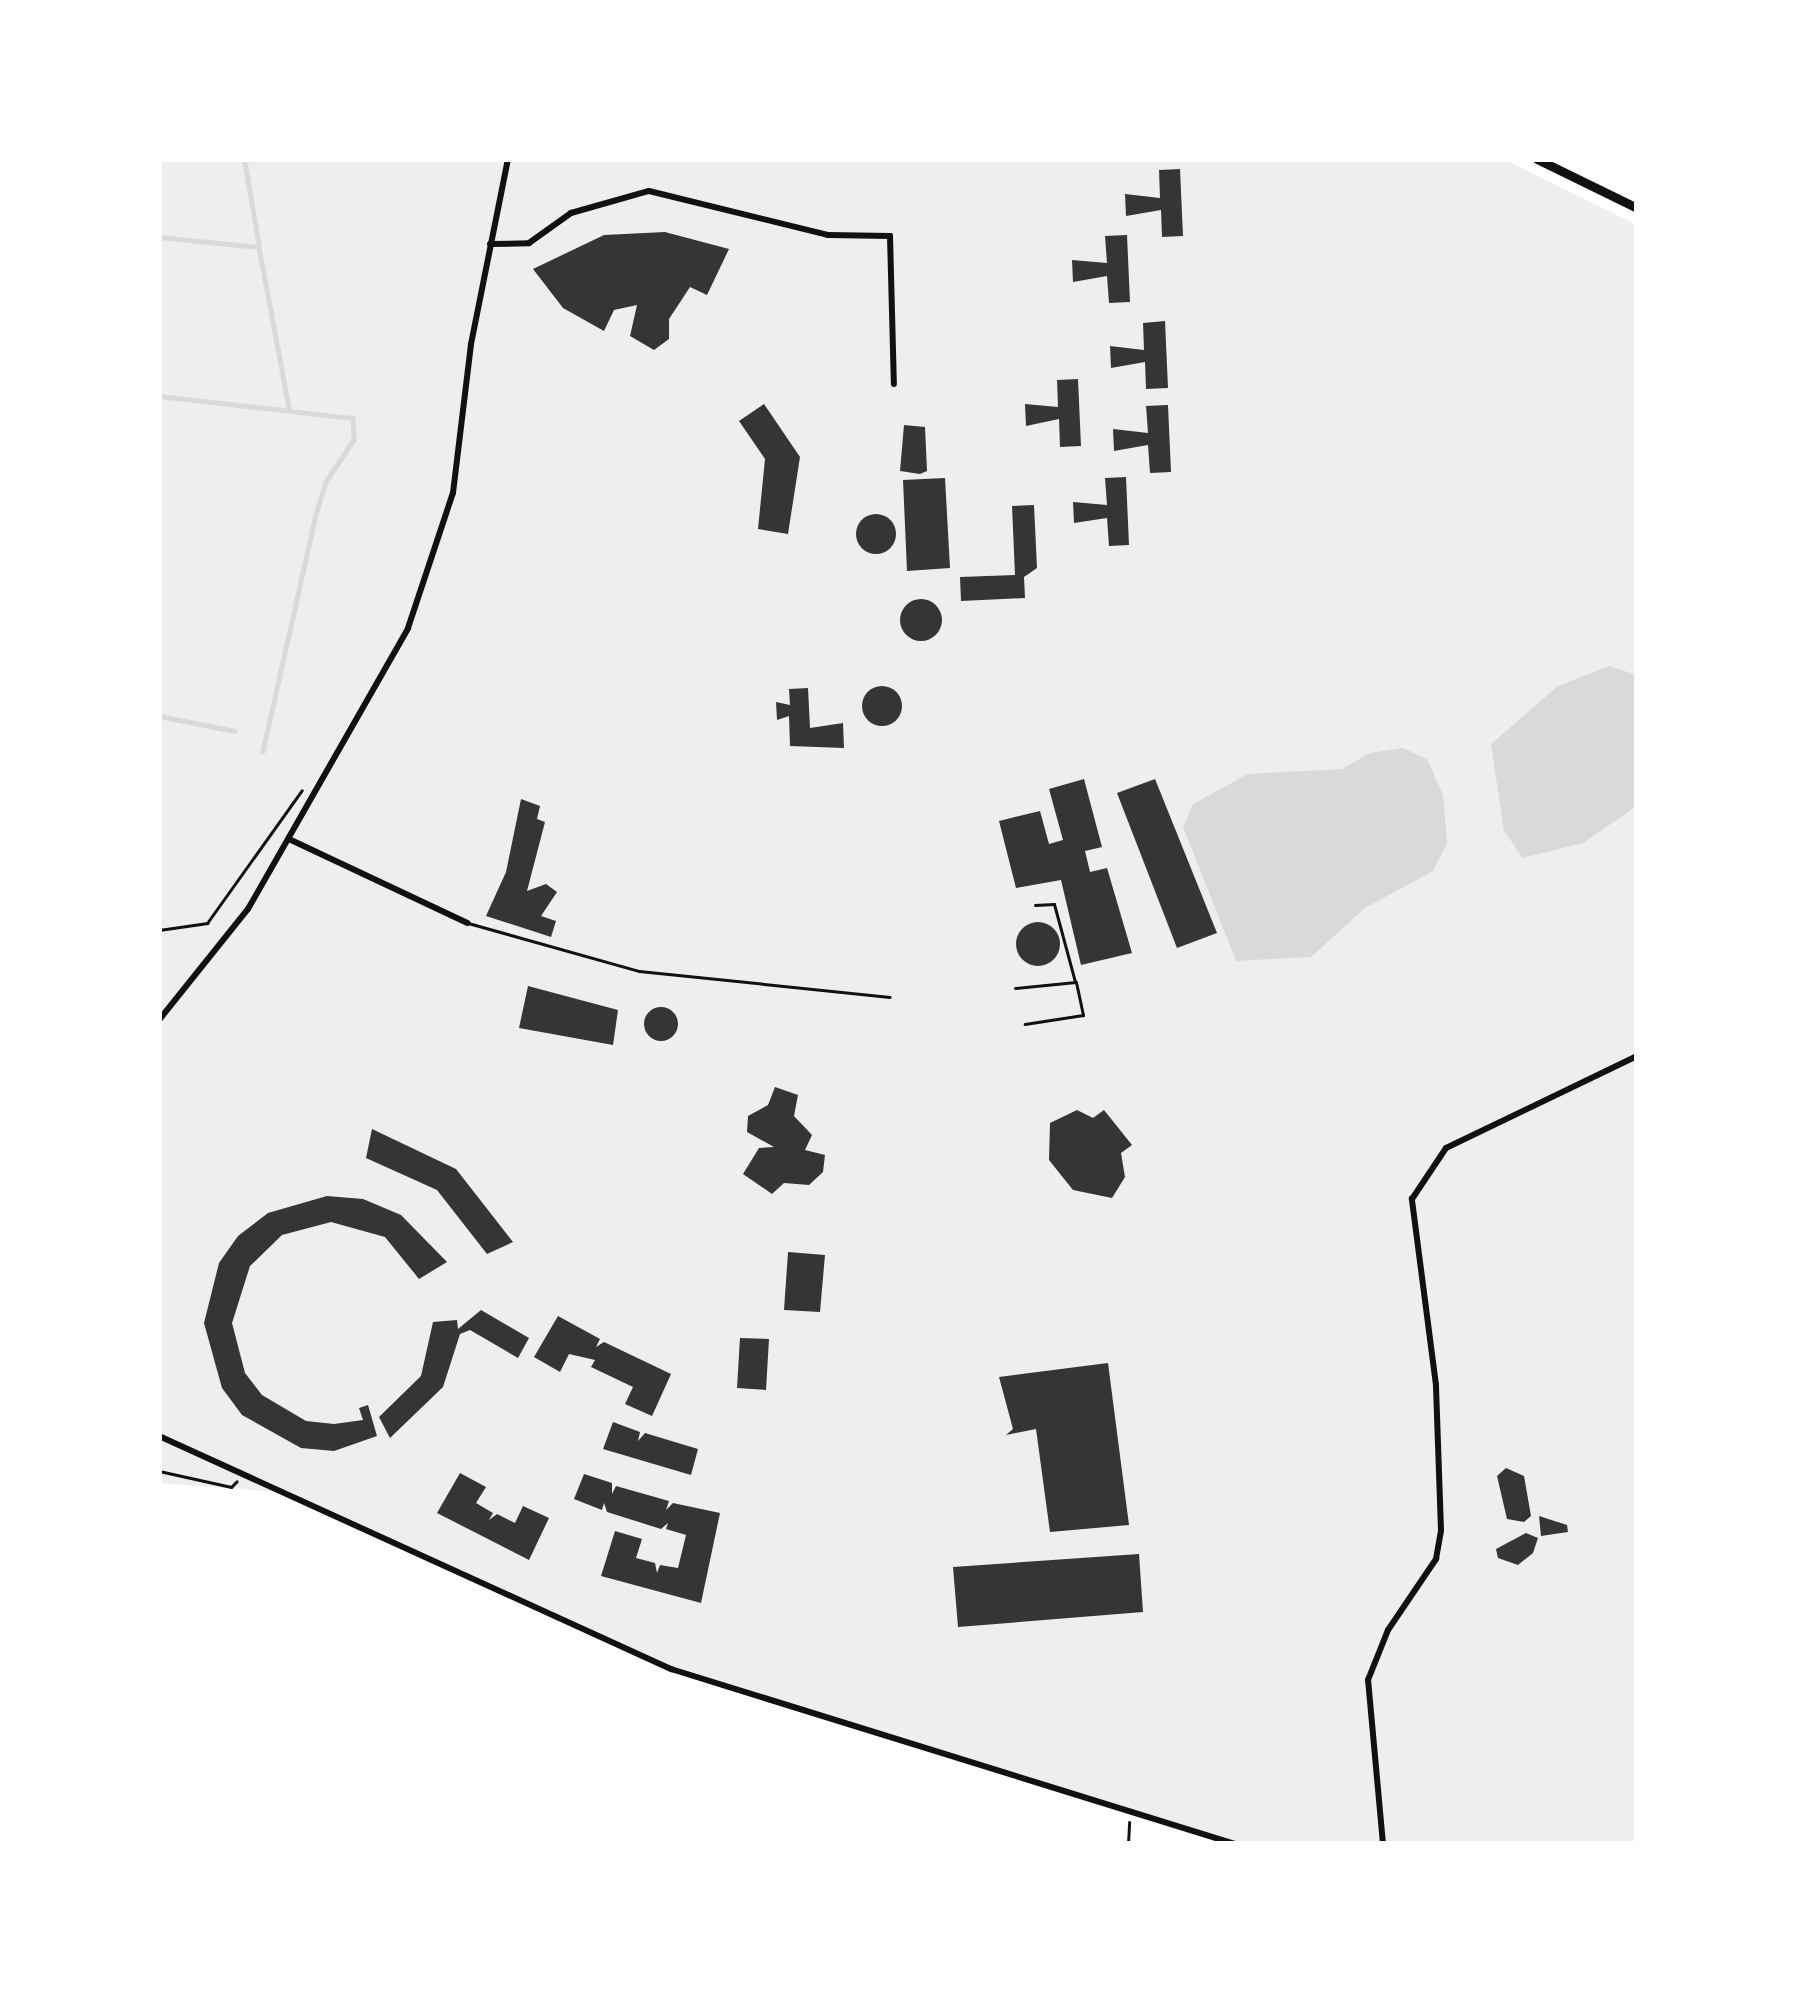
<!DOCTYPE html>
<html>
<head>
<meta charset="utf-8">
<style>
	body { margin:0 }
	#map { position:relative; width:1796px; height:2003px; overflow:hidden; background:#fff; font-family:Mulish,sans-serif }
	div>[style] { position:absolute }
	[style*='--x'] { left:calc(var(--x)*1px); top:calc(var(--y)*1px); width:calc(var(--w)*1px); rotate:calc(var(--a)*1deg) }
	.green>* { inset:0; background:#eee }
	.water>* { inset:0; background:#d9d9d9 }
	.stream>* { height:4.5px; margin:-2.25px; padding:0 2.25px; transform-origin:2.25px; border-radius:2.25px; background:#d9d9d9 }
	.building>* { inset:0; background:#353535 }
	.round { border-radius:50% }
	.path>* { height:3px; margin:-1.5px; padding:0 1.5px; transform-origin:1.5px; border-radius:1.5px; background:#111 }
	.service>* { height:3px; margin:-1.5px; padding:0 1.5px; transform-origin:1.5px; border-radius:1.5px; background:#111 }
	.minor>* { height:6px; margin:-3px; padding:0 3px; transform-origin:3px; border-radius:3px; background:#111 }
	.primary>* { height:9px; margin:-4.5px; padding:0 4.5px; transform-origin:4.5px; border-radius:4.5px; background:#111 }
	span { translate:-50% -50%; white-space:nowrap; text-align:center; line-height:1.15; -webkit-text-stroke:10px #fff; paint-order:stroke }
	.frame { position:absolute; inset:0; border:162px solid #fff; pointer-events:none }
</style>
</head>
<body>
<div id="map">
	<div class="green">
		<i style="clip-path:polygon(159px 159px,1504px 159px,1637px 225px,1637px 1844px,1235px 1844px,712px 1685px,278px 1492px,159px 1483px)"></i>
	</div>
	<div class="water">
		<i style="clip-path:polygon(1609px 666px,1637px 675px,1637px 806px,1583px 843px,1523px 858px,1504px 831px,1491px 744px,1558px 686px)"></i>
		<i style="clip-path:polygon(1403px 748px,1427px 759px,1443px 795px,1447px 843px,1433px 871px,1365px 908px,1311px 957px,1236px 961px,1183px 827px,1193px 804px,1248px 774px,1342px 769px,1370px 753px)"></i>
	</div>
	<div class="stream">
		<i style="--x:159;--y:237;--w:100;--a:5.7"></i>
		<i style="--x:259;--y:247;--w:89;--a:-99.7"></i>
		<i style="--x:259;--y:247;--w:163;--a:79.4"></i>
		<i style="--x:159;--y:396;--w:195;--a:6.5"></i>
		<i style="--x:353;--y:418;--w:22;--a:87"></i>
		<i style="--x:354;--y:440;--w:50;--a:123.7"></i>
		<i style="--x:326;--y:482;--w:39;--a:107"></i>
		<i style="--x:315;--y:519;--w:238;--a:102.6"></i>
		<i style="--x:159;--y:716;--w:77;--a:11.2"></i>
	</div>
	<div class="building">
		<i style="clip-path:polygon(1180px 169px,1183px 236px,1162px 237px,1161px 210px,1126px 216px,1125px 194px,1160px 198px,1159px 170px)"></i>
		<i style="clip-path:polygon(665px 232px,729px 249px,707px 295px,690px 287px,669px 319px,669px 339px,654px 350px,630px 336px,637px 305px,614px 310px,604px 331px,563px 308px,533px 269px,604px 235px)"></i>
		<i style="clip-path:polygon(1127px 235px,1130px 302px,1109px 303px,1107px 276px,1073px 282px,1072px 260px,1107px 263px,1105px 236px)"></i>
		<i style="clip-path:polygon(1165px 321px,1168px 388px,1146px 389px,1145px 362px,1111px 368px,1110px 346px,1144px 350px,1143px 323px)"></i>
		<i style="clip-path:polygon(1078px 379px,1081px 446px,1060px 447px,1059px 419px,1026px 426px,1025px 404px,1058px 407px,1057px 380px)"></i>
		<i style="clip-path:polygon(764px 404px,800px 457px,788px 534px,758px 529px,765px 459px,739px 421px)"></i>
		<i style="clip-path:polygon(1168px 405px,1171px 472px,1150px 473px,1148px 445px,1114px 451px,1113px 429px,1148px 433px,1146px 406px)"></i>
		<i style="clip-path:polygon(904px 425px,925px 427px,927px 471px,920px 474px,900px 471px)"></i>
		<i style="clip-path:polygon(1126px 477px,1129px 545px,1109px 546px,1107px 518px,1074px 523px,1073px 502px,1107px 505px,1105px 478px)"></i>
		<i style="clip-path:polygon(945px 478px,950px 568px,907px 571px,903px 480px)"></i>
		<i style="clip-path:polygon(1034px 505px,1037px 568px,1024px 577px,1025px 598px,961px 601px,960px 577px,1015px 575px,1012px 506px)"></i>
		<i class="round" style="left:856px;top:514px;width:40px;height:40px"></i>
		<i class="round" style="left:900px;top:599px;width:42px;height:42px"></i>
		<i class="round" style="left:862px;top:686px;width:40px;height:40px"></i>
		<i style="clip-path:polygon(808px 688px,810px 728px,843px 723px,844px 748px,790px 746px,789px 716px,777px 720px,776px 702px,790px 705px,789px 689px)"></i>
		<i style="clip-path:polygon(1084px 779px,1102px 847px,1085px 851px,1090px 872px,1107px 868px,1132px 953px,1081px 965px,1061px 880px,1016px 888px,999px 821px,1040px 811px,1049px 844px,1063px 840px,1049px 789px)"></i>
		<i style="clip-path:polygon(1155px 779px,1217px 933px,1177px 948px,1117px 793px)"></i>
		<i style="clip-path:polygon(521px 799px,540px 806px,537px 819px,545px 822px,527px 891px,546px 884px,557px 892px,541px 916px,556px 921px,551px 937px,486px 916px,506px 872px)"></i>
		<i class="round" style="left:1016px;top:922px;width:44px;height:44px"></i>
		<i style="clip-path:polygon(528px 986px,618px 1010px,613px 1045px,519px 1028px)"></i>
		<i class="round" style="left:644px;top:1007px;width:34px;height:34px"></i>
		<i style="clip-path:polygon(775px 1087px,798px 1095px,794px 1116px,812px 1135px,805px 1150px,825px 1155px,823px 1172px,809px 1185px,784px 1183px,772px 1194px,743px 1174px,759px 1148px,774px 1147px,747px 1132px,748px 1116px,768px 1105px)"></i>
		<i style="clip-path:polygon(1077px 1110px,1093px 1118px,1104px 1110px,1132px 1145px,1121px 1153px,1125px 1177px,1112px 1198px,1073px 1190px,1049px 1160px,1050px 1123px)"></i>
		<i style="clip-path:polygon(372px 1129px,456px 1169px,513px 1242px,487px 1254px,437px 1190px,366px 1158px)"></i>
		<i style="clip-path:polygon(327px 1196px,363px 1199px,401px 1215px,447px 1262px,419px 1279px,385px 1237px,331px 1222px,282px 1235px,250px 1266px,232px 1323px,245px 1373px,262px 1395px,306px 1421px,334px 1424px,363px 1420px,359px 1408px,368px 1405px,377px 1436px,334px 1451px,301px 1448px,242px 1415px,222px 1388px,204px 1323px,219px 1263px,238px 1236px,268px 1213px)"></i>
		<i style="clip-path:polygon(788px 1252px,825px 1255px,820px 1312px,784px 1310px)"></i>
		<i style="clip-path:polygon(481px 1310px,529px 1338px,518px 1358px,470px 1330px,460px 1334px,443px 1387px,390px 1438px,379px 1417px,421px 1376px,433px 1322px,457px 1320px,458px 1329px)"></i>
		<i style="clip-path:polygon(558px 1316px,600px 1339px,596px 1347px,604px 1342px,671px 1374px,652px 1416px,625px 1404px,633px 1387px,591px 1367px,595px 1360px,569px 1354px,560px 1372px,534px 1357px)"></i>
		<i style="clip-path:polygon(740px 1338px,769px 1339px,766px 1390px,737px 1388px)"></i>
		<i style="clip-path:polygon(1108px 1363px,1129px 1525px,1050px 1532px,1036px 1429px,1006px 1435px,1013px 1429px,999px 1377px)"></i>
		<i style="clip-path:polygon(613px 1422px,640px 1432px,638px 1441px,645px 1433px,698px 1449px,691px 1475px,603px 1449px)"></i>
		<i style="clip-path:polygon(1506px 1468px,1524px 1476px,1531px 1516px,1524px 1522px,1507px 1519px,1497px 1476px)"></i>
		<i style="clip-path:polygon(460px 1473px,486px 1487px,476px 1503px,493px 1513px,489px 1520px,497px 1514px,515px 1523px,523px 1506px,549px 1518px,529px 1560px,437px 1513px)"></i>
		<i style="clip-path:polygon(584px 1474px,612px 1483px,612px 1494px,616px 1486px,669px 1501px,666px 1510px,673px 1503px,720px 1513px,701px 1603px,601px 1576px,615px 1531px,642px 1539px,636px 1558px,655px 1563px,657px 1573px,660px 1565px,678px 1568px,686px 1535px,666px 1529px,668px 1523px,661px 1529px,607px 1512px,604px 1503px,602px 1510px,574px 1499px)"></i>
		<i style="clip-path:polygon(1539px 1516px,1567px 1525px,1568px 1532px,1541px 1536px)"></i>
		<i style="clip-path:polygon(1526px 1533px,1538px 1538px,1533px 1553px,1518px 1565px,1498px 1558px,1496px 1549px)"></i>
		<i style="clip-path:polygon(1139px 1554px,1143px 1612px,958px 1627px,953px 1567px)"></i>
	</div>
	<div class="path">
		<i style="--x:159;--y:930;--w:49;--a:-8.3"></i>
		<i style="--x:207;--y:923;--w:163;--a:-54.5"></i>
		<i style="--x:159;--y:1471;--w:74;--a:12.5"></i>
		<i style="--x:231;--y:1487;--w:8;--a:-45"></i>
		<i style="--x:1128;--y:1844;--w:22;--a:-87"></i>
	</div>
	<div class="service">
		<i style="--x:1035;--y:905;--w:19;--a:-3"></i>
		<i style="--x:1054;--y:904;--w:81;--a:74.9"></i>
		<i style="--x:468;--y:923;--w:178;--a:15.7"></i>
		<i style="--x:639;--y:971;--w:252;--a:5.9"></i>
		<i style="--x:1015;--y:988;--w:61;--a:-5.6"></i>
		<i style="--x:1076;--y:982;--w:34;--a:78"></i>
		<i style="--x:1083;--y:1015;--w:59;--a:171.2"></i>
	</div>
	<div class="minor">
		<i style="--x:490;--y:244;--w:39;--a:-1"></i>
		<i style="--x:529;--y:243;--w:52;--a:-35.5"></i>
		<i style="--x:571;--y:213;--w:81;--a:-15.8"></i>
		<i style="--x:649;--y:191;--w:184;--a:13.8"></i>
		<i style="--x:828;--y:235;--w:62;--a:0.9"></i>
		<i style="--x:890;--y:236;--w:148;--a:88.5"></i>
		<i style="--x:291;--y:840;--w:195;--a:25.2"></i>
		<i style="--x:159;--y:1020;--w:142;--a:-51.3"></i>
		<i style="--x:248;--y:909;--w:323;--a:-60.3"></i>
		<i style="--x:408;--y:628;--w:142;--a:-71.6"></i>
		<i style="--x:453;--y:493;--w:150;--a:-83.1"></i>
		<i style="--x:471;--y:344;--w:189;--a:-78.7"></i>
		<i style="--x:159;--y:1436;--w:563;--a:24.47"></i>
		<i style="--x:671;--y:1669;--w:591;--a:17.24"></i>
		<i style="--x:1383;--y:1844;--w:165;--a:-95.2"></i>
		<i style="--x:1368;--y:1680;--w:54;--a:-68.2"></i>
		<i style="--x:1388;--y:1630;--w:86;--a:-55.9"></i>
		<i style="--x:1436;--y:1559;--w:29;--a:-80"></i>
		<i style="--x:1441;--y:1530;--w:145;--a:-92"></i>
		<i style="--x:1436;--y:1385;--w:188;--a:-97.4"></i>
		<i style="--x:1412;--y:1199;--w:61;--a:-56.3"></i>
		<i style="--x:1446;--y:1148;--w:212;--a:-25.7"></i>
	</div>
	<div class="primary">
		<i style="--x:1537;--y:159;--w:111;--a:26.1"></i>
	</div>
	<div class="frame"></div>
</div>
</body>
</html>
